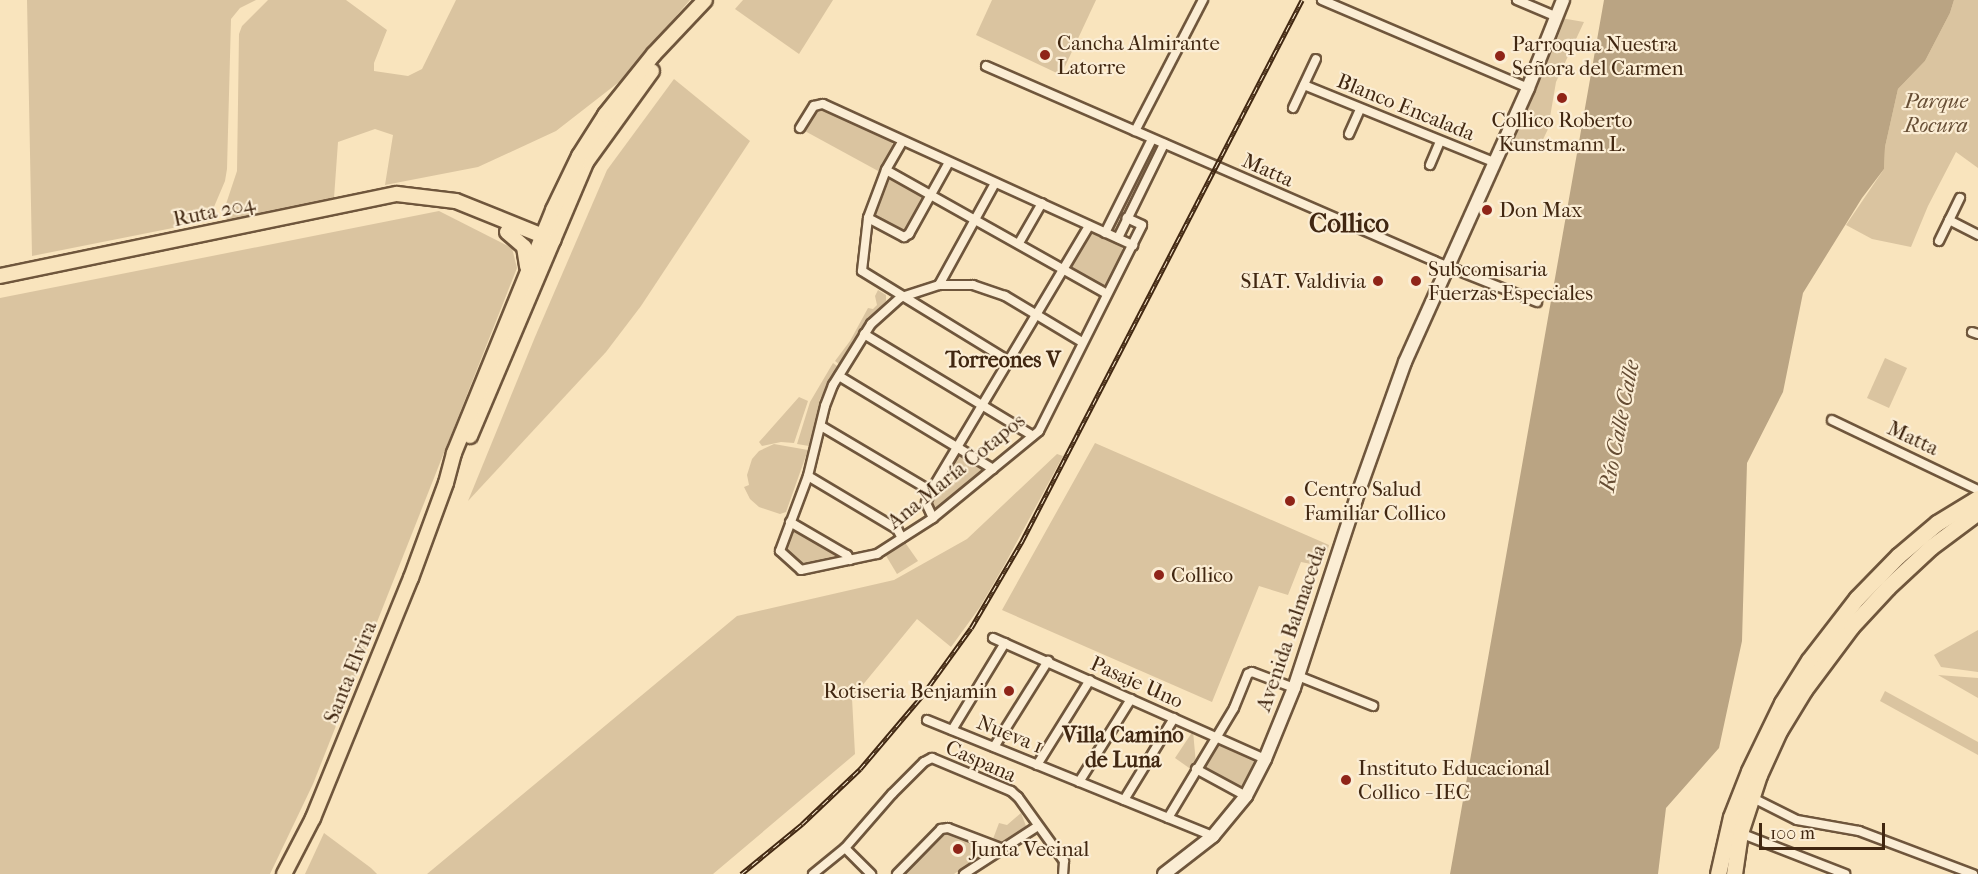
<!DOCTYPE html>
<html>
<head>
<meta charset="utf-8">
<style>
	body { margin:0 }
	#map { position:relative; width:1978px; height:874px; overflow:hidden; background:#f9e4bd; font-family:"IM FELL French Canon",serif }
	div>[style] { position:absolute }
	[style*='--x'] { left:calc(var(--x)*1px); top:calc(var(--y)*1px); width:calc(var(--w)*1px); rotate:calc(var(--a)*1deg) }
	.green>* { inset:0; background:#dac4a0 }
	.water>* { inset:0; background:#baa483 }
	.roads { filter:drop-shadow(2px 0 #6f563c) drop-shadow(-2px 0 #6f563c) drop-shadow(0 2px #6f563c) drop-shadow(0 -2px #6f563c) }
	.street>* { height:8px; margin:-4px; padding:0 4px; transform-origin:4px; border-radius:4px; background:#fbedd4 }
	.secondary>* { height:12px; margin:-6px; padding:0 6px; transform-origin:6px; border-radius:6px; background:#fbedd4 }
	.primary>* { height:14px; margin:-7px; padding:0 7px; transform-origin:7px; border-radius:7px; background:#f9e4bd }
	.highway>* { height:15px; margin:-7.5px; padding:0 7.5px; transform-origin:7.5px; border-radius:7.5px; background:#f9e4bd }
	.rail>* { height:4.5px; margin-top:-2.25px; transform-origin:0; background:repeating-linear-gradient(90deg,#fbedd4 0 7px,#412711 0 14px); box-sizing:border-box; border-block:2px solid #412711 }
	.dots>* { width:16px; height:16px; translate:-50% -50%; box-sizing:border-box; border:3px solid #fbedd4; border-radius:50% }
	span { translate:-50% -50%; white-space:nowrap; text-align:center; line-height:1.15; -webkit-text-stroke:4.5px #fbedd4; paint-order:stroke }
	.poi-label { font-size:21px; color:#412711 }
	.left { translate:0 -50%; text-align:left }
	.right { translate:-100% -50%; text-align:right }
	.park-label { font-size:21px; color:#674e35; font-style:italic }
	.street-label { font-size:21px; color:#412711 }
	.neighbourhood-label { font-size:22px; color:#412711; font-weight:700 }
	.water-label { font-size:22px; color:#654c33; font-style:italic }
	.district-label { font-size:27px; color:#412711; font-weight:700 }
	.scale { position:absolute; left:1759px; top:823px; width:126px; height:27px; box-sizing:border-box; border:3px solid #412711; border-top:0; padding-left:8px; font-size:18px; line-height:21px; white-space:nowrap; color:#412711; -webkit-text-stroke:4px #fbedd4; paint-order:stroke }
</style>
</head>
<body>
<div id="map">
	<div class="green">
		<i style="clip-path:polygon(27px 0,256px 0,240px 8px,231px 19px,227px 169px,225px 181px,208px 221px,32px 256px)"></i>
		<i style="clip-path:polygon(268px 0,346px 0,387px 30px,374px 63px,374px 71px,408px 76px,422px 69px,456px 0,690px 0,619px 82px,556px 131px,478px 167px,385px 185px,393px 135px,375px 129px,338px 142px,334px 198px,229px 220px,222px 216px,237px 171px,239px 34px,242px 26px)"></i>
		<i style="clip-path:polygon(743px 0,833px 0,799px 54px,735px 9px)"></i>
		<i style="clip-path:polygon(992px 0,1096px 0,1061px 75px,976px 35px)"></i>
		<i style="clip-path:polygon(1954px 0,1978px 0,1978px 168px,1956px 152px,1928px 206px,1911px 247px,1872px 239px,1846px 225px,1884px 169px,1885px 147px,1898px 89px,1925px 61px,1950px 13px)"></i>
		<i style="clip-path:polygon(1561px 18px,1584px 22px,1556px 82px,1548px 129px,1538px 150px,1508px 138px)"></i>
		<i style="clip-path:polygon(674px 79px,750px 141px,641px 306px,606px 352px,468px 501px,535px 337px,607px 170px)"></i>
		<i style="clip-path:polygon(822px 108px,891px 140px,894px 148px,880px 172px,803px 130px,815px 110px)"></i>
		<i style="clip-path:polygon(889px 178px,926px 196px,905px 234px,873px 218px,885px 180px)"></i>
		<i style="clip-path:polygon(439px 211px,512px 248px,517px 268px,313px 784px,270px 874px,0 874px,0 298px)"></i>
		<i style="clip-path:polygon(1094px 233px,1120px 244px,1122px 248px,1123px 252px,1104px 289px,1068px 269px,1088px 236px)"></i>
		<i style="clip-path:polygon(878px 290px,886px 295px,886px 301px,867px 319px,839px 364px,835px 361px,850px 341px,868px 308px,873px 309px,877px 305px,875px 296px)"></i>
		<i style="clip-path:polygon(1885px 358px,1907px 368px,1889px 408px,1867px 398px)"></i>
		<i style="clip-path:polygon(833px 363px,837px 366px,820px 399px,809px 446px,797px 444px,810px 402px)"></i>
		<i style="clip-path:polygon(799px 397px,808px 401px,794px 443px,781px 442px,762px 446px,759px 442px)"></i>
		<i style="clip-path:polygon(1095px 443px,1329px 545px,1327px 552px,1316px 549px,1311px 564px,1301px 562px,1288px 595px,1259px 586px,1212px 702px,1002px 610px)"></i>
		<i style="clip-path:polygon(774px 444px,808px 450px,786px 512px,780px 514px,759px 507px,750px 499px,744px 487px,749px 485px,747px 475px,752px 459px,759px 451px)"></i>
		<i style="clip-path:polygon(958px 452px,987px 468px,938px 510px,933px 508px,931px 498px)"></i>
		<i style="clip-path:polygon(1057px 454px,1063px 456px,1005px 564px,980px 607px,951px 647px,917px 619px,852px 698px,855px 754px,713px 874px,427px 874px,737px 616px,894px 580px,967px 539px)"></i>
		<i style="clip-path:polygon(794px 528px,846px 558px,802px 566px,786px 552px,785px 547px)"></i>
		<i style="clip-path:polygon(904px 541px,918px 561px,897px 574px,885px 554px)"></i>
		<i style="clip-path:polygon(1978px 630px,1978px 672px,1941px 667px,1934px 655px)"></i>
		<i style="clip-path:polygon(1938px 675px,1978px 678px,1978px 698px)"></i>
		<i style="clip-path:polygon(1885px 691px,1978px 742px,1978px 755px,1880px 701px)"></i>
		<i style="clip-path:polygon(1193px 731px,1196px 764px,1192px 770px,1175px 758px)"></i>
		<i style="clip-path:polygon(1219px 740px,1259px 758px,1262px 764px,1242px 792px,1203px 769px)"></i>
		<i style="clip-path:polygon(1021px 813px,1026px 826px,1001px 842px,993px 839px,999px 823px,1007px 825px)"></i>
		<i style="clip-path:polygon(942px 829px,984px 844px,986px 849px,983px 855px,954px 874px,900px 874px)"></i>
		<i style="clip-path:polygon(324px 833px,371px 868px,377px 874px,305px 874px)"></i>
	</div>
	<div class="water">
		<i style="clip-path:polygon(1604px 0,1954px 0,1950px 13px,1925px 61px,1898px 89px,1885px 147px,1884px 169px,1862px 198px,1803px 293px,1783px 392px,1747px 463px,1742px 641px,1719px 748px,1666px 808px,1658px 874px,1450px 874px)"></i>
	</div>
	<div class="roads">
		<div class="street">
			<i style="--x:1322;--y:0;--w:224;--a:23.1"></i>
			<i style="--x:1517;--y:0;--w:43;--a:23"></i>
			<i style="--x:986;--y:66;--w:489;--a:23.5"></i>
			<i style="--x:1434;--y:261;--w:111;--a:21.7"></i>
			<i style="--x:1304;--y:85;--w:205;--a:22.1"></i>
			<i style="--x:1293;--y:108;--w:54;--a:-64.9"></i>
			<i style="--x:800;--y:128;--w:26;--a:-58"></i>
			<i style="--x:814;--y:106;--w:9;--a:-13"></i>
			<i style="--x:823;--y:104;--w:341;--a:24.5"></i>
			<i style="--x:1135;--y:131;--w:148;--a:-62.6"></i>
			<i style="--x:1349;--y:134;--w:27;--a:-66"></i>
			<i style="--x:902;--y:142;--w:32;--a:120"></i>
			<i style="--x:886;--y:170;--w:51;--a:110.6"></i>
			<i style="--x:868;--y:218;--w:53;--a:96.5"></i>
			<i style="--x:862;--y:271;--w:172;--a:31.5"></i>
			<i style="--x:1430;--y:165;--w:25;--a:-67"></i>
			<i style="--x:886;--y:170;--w:253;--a:29.3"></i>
			<i style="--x:868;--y:218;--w:41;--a:27.8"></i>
			<i style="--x:904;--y:237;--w:6;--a:-31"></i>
			<i style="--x:909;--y:234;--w:82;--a:-60.9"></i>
			<i style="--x:1949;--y:220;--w:33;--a:27"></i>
			<i style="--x:1105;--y:233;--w:105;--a:-63.4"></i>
			<i style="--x:1118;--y:238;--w:105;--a:-63.9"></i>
			<i style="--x:1939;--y:241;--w:48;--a:-64"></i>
			<i style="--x:1019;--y:243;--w:46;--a:-60.1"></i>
			<i style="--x:939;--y:285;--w:116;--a:-61.2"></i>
			<i style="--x:1972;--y:332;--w:6;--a:18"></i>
			<i style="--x:864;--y:334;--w:197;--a:31.1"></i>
			<i style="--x:1082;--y:342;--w:90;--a:-149.1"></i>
			<i style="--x:1005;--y:296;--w:34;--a:-161"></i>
			<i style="--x:973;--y:285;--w:34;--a:180"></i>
			<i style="--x:939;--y:285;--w:40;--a:162"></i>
			<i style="--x:901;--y:297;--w:40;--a:138"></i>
			<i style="--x:871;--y:324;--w:72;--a:121.9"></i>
			<i style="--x:833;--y:385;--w:22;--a:111"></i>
			<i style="--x:825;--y:406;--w:72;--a:103.7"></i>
			<i style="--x:808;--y:476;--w:80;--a:110.5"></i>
			<i style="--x:780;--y:551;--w:28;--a:42"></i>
			<i style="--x:801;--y:570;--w:78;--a:-11.9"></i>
			<i style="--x:877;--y:554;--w:67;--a:-32.7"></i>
			<i style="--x:933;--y:518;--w:137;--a:-39.4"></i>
			<i style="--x:1039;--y:431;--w:230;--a:-63.4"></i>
			<i style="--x:1142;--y:225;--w:17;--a:-155"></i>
			<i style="--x:839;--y:376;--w:180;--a:31.1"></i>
			<i style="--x:1832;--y:420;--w:162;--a:25.6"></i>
			<i style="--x:821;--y:426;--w:128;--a:30.6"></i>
			<i style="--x:808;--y:476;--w:104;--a:30.8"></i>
			<i style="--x:897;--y:529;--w:10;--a:61"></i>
			<i style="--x:933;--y:518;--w:17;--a:-115"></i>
			<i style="--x:926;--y:503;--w:13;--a:-67"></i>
			<i style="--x:931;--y:491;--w:309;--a:-59.2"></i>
			<i style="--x:790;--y:522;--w:66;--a:30.1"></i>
			<i style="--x:847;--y:555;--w:6;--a:59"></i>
			<i style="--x:993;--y:638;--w:298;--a:24"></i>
			<i style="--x:1298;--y:676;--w:81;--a:21.8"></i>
			<i style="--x:927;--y:720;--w:309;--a:22.1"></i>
			<i style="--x:952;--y:730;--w:102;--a:-58.7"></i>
			<i style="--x:994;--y:747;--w:102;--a:-57.9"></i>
			<i style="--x:1037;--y:765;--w:100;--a:-58.1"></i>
			<i style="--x:1196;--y:769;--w:57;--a:28.4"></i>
			<i style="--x:1079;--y:782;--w:98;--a:-57.9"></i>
			<i style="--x:1751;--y:797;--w:51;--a:26.6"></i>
			<i style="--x:1797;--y:820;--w:63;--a:10.1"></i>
			<i style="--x:1859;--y:831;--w:122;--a:20.7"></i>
			<i style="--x:1124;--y:800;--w:96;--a:-58.6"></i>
			<i style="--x:1168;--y:818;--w:128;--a:-59"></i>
			<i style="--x:1234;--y:708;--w:37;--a:-68"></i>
			<i style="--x:1248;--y:674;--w:4;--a:-27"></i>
			<i style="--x:1252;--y:672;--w:45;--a:20.9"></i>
			<i style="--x:1740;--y:833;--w:113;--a:21.3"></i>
			<i style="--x:845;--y:848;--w:37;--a:45"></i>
			<i style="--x:813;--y:874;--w:41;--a:-39.1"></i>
			<i style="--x:845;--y:848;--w:72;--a:-49"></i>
			<i style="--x:892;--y:794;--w:45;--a:-45"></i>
			<i style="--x:924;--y:762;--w:9;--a:-27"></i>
			<i style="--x:932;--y:758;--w:86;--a:22.7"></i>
			<i style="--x:1011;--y:791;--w:9;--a:41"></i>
			<i style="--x:1018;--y:797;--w:79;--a:54.3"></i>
			<i style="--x:1064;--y:861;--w:13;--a:94"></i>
			<i style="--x:897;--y:874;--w:63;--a:-45.6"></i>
			<i style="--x:941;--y:829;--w:7;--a:-8"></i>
			<i style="--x:948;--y:828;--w:59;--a:20.9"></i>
			<i style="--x:964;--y:874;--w:88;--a:-33"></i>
		</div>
		<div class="secondary">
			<i style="--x:1164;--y:874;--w:62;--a:-37.8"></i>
			<i style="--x:1213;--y:836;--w:52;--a:-50.5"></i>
			<i style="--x:1246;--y:796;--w:42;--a:-62.8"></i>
			<i style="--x:1265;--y:759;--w:77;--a:-67.8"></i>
			<i style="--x:1294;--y:688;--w:199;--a:-71.8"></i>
			<i style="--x:1356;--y:499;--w:145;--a:-70.3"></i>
			<i style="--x:1405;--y:362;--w:300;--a:-65.8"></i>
			<i style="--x:1528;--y:88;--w:95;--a:-68.3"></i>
		</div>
		<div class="primary">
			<i style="--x:507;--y:232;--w:23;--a:41"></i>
			<i style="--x:524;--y:247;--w:20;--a:81"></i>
			<i style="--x:0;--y:276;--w:405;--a:-11.7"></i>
			<i style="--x:397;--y:194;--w:59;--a:6.8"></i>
			<i style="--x:456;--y:201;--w:105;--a:21.9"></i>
			<i style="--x:470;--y:436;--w:299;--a:-67"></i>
			<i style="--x:587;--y:161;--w:111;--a:-54.2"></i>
			<i style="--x:284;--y:874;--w:63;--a:-62.6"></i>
			<i style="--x:313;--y:818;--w:259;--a:-67.8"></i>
			<i style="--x:411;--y:578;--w:101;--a:-69.8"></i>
			<i style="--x:446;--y:483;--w:31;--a:-75"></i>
			<i style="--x:454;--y:453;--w:262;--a:-67.8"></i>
			<i style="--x:553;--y:210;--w:60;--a:-64.3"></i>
			<i style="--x:579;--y:156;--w:49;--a:-57.6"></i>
			<i style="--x:605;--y:115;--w:78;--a:-51.2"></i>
			<i style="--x:654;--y:54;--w:74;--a:-46.6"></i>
		</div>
		<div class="highway">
			<i style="--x:1718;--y:874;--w:58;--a:-77.2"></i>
			<i style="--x:1731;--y:817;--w:49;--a:-68.6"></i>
			<i style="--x:1749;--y:771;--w:76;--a:-64.1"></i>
			<i style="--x:1782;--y:703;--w:51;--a:-57.9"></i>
			<i style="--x:1809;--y:660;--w:78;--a:-52.3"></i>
			<i style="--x:1857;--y:598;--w:59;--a:-45.7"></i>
			<i style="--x:1898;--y:556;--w:51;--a:-40.2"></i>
			<i style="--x:1937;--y:523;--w:48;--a:-31.4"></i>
			<i style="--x:1734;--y:874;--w:41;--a:-81.7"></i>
			<i style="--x:1740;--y:833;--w:61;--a:-71.9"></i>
			<i style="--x:1759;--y:775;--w:48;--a:-65.6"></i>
			<i style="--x:1779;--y:731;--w:48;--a:-58.6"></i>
			<i style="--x:1804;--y:690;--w:79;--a:-53.3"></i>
			<i style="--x:1851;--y:627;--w:54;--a:-47.2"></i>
			<i style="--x:1888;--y:587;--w:59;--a:-42.9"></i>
			<i style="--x:1931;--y:547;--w:59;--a:-36.7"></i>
		</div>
	</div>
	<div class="rail">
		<i style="--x:741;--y:874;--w:79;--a:-39.3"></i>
		<i style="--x:802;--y:824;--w:80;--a:-43.5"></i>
		<i style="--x:860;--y:769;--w:94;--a:-49.7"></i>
		<i style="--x:921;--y:697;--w:85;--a:-54.1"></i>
		<i style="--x:971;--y:628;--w:101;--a:-59.6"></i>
		<i style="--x:1022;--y:541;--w:609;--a:-62.64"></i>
	</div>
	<div class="dots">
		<i style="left:1045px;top:55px;background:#8f2418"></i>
		<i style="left:1500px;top:56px;background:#8f2418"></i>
		<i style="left:1562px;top:98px;background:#8f2418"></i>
		<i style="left:1487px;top:210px;background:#8f2418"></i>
		<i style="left:1378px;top:281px;background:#8f2418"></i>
		<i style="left:1416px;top:281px;background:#8f2418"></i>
		<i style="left:1290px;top:501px;background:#8f2418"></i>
		<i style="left:1159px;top:575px;background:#8f2418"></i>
		<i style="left:1009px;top:691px;background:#8f2418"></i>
		<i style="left:1346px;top:780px;background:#8f2418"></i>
		<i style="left:958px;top:849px;background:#8f2418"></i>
	</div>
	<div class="poi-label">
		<span class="left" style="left:1057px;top:55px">Cancha Almirante<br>Latorre</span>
		<span class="left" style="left:1512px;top:56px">Parroquia Nuestra<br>Señora del Carmen</span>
		<span style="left:1562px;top:132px">Collico Roberto<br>Kunstmann L.</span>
		<span class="left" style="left:1499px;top:210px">Don Max</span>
		<span class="left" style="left:1428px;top:281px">Subcomisaria<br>Fuerzas Especiales</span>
		<span class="right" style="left:1366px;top:281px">SIAT. Valdivia</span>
		<span class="left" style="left:1304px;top:501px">Centro Salud<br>Familiar Collico</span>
		<span class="left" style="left:1171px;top:575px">Collico</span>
		<span class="right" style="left:997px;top:691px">Rotiseria Benjamin</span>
		<span class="left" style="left:1358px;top:780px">Instituto Educacional<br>Collico - IEC</span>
		<span class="left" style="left:970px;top:849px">Junta Vecinal</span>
	</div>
	<div class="park-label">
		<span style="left:1936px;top:113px">Parque<br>Rocura</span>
	</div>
	<div class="street-label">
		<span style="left:1406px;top:107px;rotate:22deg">Blanco Encalada</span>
		<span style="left:1268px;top:170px;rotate:24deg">Matta</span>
		<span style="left:214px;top:211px;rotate:-12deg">Ruta 204</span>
		<span style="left:1913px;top:438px;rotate:25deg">Matta</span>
		<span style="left:956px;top:471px;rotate:-39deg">Ana María Cotapos</span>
		<span style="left:1291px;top:628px;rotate:-71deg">Avenida Balmaceda</span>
		<span style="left:350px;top:672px;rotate:-68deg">Santa Elvira</span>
		<span style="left:1137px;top:682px;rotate:24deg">Pasaje Uno</span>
		<span style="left:1010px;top:734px;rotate:22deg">Nueva 1</span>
		<span style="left:981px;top:761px;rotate:24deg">Caspana</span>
	</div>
	<div class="neighbourhood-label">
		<span style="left:1003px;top:361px">Torreones V</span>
		<span style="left:1123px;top:748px">Villa Camino<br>de Luna</span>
	</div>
	<div class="water-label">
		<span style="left:1620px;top:426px;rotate:-79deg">Río Calle Calle</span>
	</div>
	<div class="district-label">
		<span style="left:1349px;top:224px">Collico</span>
	</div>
	<div class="scale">100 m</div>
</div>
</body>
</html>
